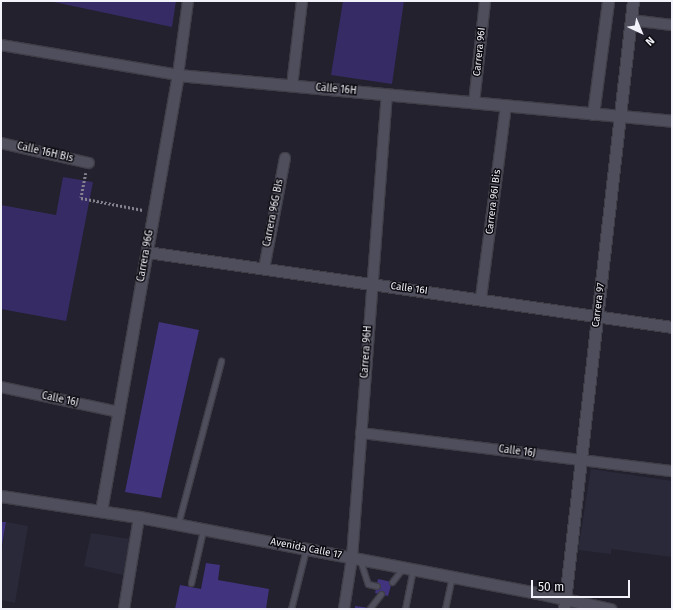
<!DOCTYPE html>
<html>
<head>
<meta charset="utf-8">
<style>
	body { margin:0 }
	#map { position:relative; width:673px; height:610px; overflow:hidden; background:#22212d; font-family:"Fira Sans",sans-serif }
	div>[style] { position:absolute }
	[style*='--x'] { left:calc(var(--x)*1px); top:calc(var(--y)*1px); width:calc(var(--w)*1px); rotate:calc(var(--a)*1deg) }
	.built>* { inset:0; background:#2a293a }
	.green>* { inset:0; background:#362b64 }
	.building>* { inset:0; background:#42337f }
	.path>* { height:2.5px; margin-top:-1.25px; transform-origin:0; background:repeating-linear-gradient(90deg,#83828d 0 2px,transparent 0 4px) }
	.roads { filter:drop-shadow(1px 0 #3f3e47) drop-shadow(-1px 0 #3f3e47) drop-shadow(0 1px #3f3e47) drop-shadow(0 -1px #3f3e47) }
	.service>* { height:5px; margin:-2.5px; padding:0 2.5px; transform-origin:2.5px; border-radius:2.5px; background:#4f4e5c }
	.minor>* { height:10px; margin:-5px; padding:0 5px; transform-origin:5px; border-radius:5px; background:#4f4e5c }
	.tertiary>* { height:11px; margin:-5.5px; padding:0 5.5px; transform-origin:5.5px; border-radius:5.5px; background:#4f4e5c }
	.secondary>* { height:11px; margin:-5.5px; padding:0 5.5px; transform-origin:5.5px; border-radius:5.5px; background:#4f4e5c }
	span { translate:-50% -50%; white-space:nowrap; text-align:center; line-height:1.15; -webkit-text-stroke:3px #0c0b11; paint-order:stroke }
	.street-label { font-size:10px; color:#f2f2fa }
	.frame { position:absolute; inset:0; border:2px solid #f2f2fa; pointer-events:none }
	.north { position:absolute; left:621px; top:12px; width:40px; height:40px; -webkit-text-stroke:3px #0c0b11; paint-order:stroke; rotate:136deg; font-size:11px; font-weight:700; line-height:16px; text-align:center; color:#f2f2fa }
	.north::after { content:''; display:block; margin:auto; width:14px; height:18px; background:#f2f2fa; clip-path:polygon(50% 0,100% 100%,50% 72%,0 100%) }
	.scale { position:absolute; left:531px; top:580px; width:99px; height:18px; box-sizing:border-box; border:2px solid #f2f2fa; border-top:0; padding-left:5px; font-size:12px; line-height:14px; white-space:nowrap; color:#f2f2fa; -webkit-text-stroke:3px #0c0b11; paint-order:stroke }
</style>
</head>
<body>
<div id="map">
	<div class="built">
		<i style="clip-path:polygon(591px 469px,672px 481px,672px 557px,611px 549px,611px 554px,578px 550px)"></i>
		<i style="clip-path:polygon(6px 522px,28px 526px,15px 603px,1px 600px,1px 556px)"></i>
		<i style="clip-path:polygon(91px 533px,130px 539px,123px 575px,84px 566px)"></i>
	</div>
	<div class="green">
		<i style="clip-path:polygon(49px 1px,176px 1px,172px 27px)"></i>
		<i style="clip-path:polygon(343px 1px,404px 1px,392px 84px,331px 75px)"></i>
		<i style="clip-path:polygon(63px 177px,93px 182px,66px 321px,1px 309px,1px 205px,56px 215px)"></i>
	</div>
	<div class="building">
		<i style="clip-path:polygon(159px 322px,199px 330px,161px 498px,125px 492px)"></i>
		<i style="clip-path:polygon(1px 522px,6px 522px,2px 545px,1px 545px)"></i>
		<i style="clip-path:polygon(206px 563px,220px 565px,218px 580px,269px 589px,266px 609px,175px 609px,180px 585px,201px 589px)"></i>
		<i style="clip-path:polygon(378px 579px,392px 582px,388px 596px,375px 593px)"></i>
		<i style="clip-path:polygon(355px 606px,370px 608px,369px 609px,355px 609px)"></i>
	</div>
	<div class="path">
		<i style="--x:86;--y:173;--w:25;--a:101"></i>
		<i style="--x:81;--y:198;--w:63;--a:11"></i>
	</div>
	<div class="roads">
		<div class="service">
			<i style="--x:178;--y:524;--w:169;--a:-75.2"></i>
			<i style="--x:360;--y:560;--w:25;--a:72"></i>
			<i style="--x:368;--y:584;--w:9;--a:13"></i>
			<i style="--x:392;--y:582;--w:18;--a:-52"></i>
			<i style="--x:191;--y:583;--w:54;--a:-77.2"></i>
			<i style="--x:370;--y:608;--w:18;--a:-52"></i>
			<i style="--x:291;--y:609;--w:62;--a:-76"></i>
			<i style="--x:405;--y:609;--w:41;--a:-78.7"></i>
			<i style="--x:445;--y:609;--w:33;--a:-78"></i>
		</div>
		<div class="minor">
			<i style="--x:631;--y:20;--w:41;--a:7"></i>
			<i style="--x:1;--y:45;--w:180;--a:9.6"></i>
			<i style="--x:178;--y:75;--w:75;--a:-82.3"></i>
			<i style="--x:292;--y:86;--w:86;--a:-83.3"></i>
			<i style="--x:474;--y:103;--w:103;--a:-83.8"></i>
			<i style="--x:1;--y:143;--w:90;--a:12.8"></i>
			<i style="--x:264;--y:269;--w:113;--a:-79.3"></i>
			<i style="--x:481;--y:298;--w:194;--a:-82.6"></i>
			<i style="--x:1;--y:387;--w:121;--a:12"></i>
			<i style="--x:361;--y:433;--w:313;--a:7"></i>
			<i style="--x:124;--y:609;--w:93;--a:-80.7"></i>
			<i style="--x:344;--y:609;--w:52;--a:-81.1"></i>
			<i style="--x:352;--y:558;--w:464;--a:-85.7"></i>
		</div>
		<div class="tertiary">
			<i style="--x:593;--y:114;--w:114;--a:-82.4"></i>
			<i style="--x:147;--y:252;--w:530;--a:8.13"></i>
			<i style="--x:101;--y:511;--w:443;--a:-80"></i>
			<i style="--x:178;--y:75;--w:496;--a:5.3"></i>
			<i style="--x:564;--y:609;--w:612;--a:-83.53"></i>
		</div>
		<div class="secondary">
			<i style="--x:1;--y:496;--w:140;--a:8.7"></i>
			<i style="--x:139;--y:517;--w:415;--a:10.8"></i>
			<i style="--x:547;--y:595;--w:65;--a:12.5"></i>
		</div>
	</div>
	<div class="street-label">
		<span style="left:480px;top:52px;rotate:-84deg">Carrera 96I</span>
		<span style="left:336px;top:90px;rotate:5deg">Calle 16H</span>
		<span style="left:45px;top:153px;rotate:13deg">Calle 16H Bis</span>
		<span style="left:494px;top:202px;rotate:-83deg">Carrera 96I Bis</span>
		<span style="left:274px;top:213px;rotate:-79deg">Carrera 96G Bis</span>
		<span style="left:146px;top:256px;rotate:-80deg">Carrera 96G</span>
		<span style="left:409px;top:289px;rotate:8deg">Calle 16I</span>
		<span style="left:599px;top:305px;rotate:-83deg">Carrera 97</span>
		<span style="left:367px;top:352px;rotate:-86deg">Carrera 96H</span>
		<span style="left:60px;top:400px;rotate:12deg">Calle 16J</span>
		<span style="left:517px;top:452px;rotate:7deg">Calle 16J</span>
		<span style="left:306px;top:549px;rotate:11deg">Avenida Calle 17</span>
	</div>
	<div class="frame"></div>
	<div class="north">N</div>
	<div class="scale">50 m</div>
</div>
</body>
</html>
